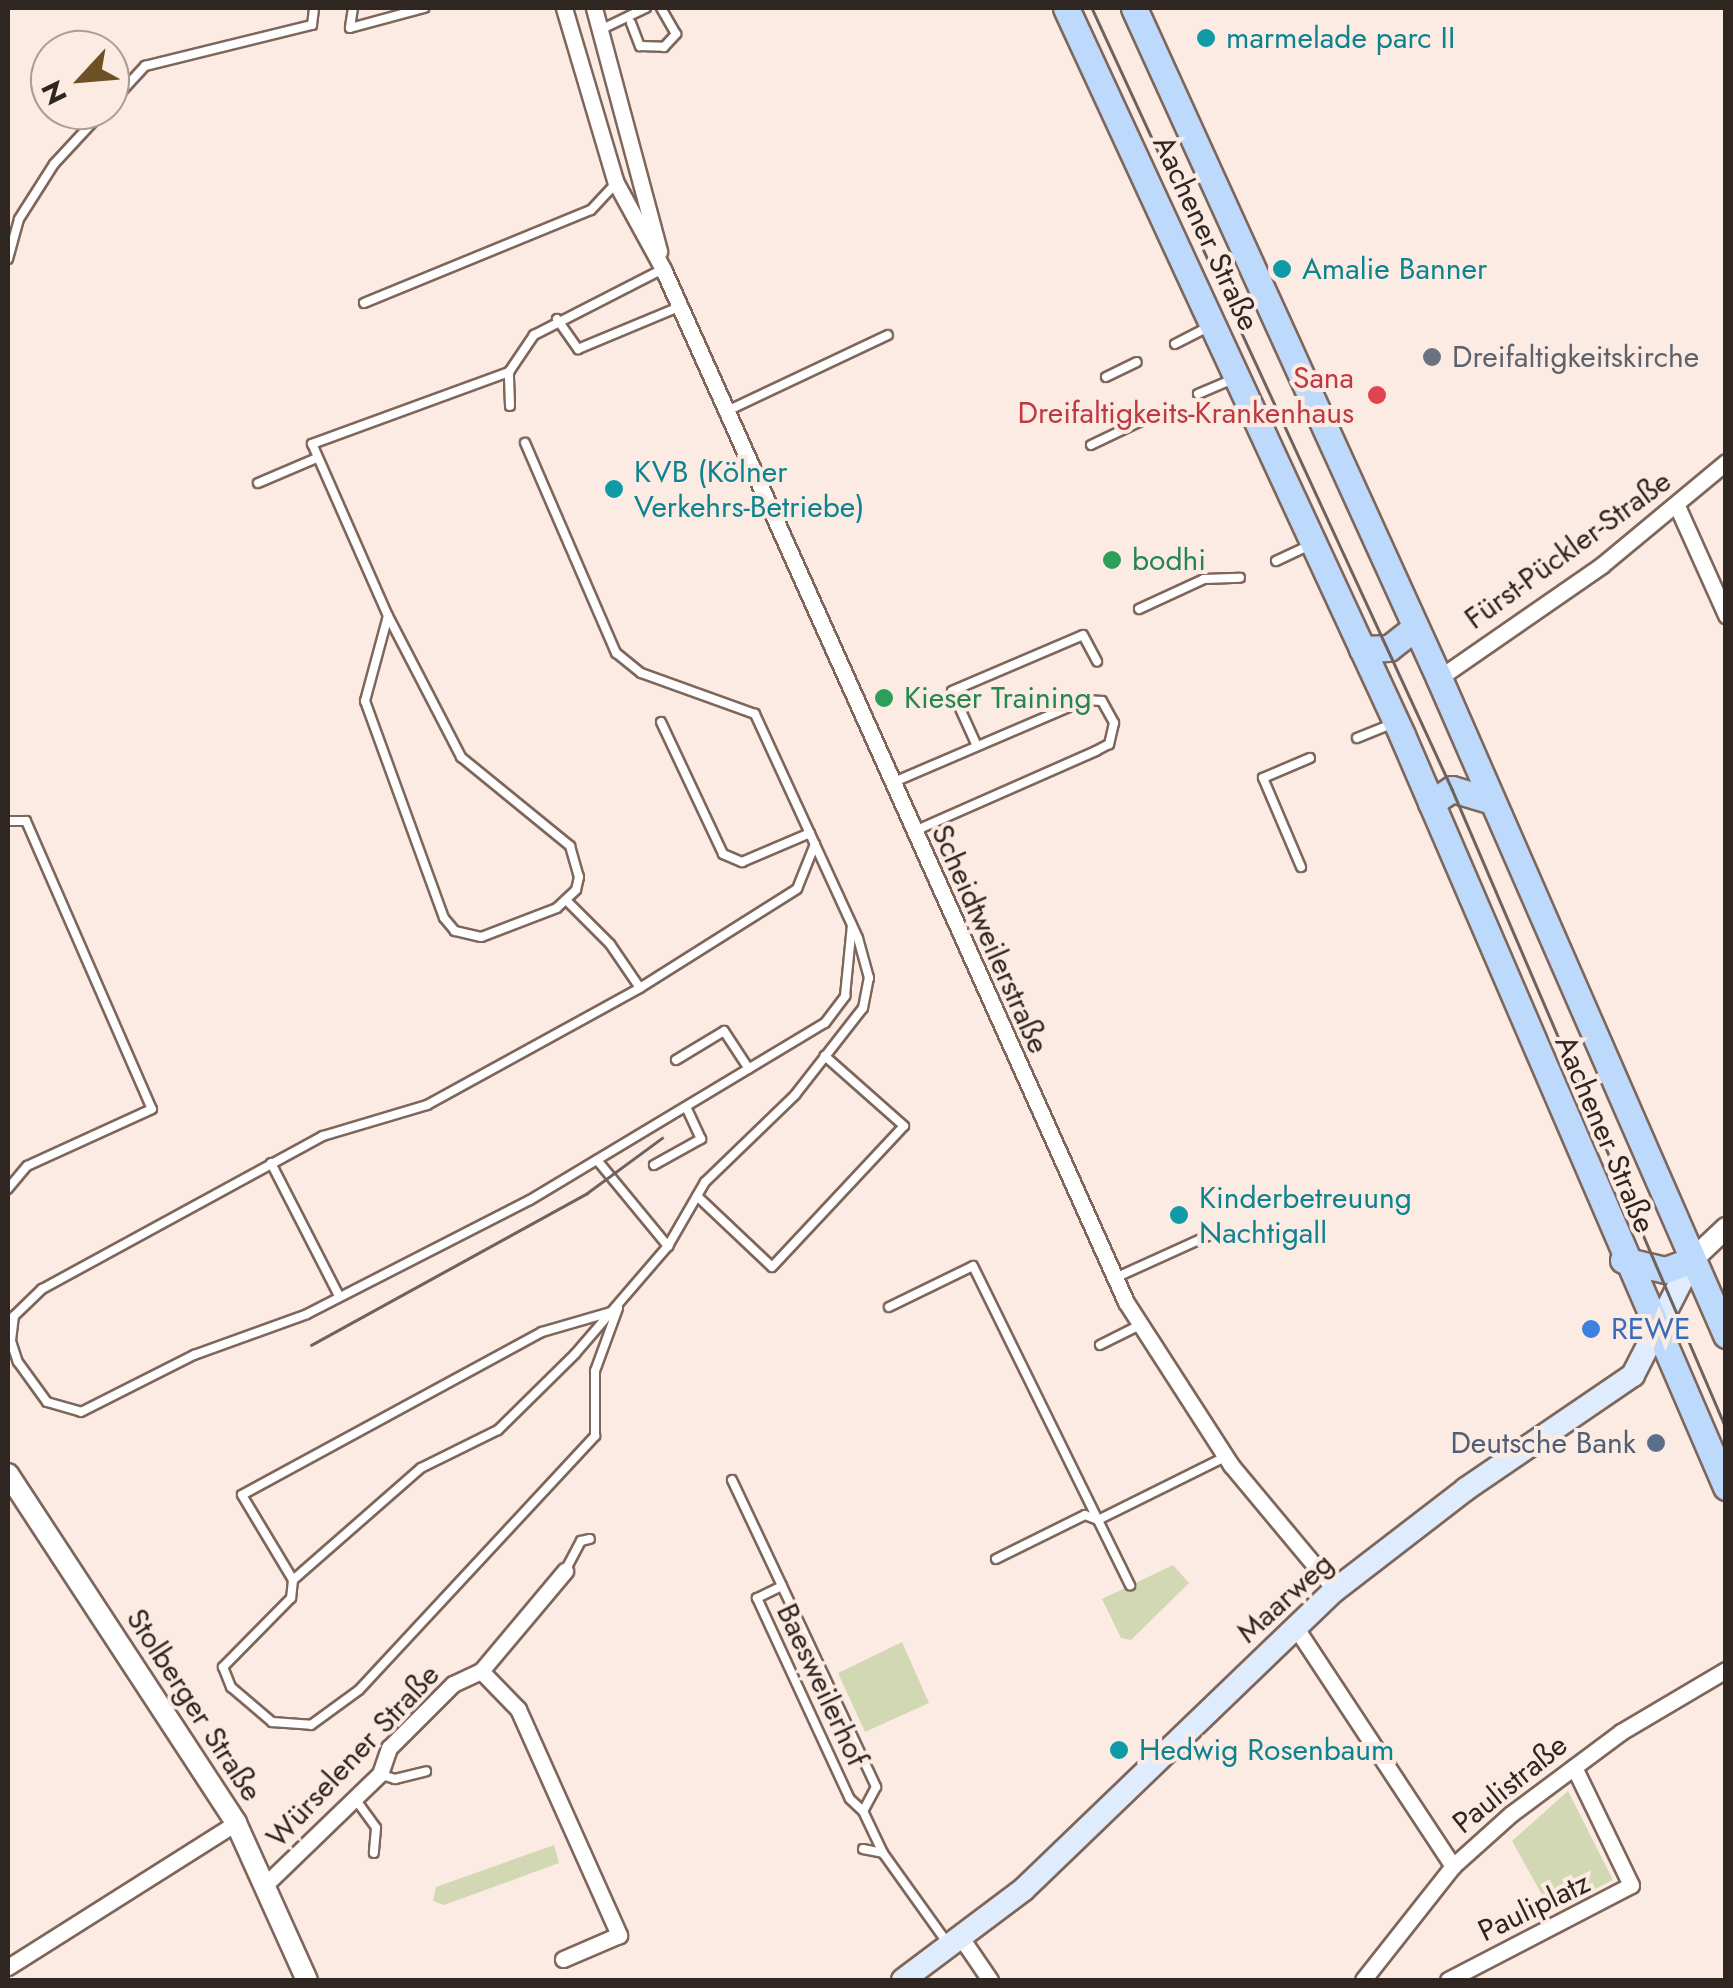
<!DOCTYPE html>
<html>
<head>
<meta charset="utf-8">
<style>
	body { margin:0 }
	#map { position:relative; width:1733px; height:1988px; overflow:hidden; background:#fcebe3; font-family:Jost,sans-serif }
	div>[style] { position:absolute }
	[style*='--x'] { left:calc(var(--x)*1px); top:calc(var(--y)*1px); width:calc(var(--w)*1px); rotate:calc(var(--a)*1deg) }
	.green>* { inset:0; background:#d3d8b4 }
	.roads { filter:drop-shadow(2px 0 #7e665b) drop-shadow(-2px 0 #7e665b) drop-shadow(0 2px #7e665b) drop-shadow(0 -2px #7e665b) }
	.service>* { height:8px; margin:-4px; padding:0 4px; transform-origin:4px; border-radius:4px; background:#fff }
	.minor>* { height:15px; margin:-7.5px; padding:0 7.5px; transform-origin:7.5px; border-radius:7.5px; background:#fff }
	.tertiary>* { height:20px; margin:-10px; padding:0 10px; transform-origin:10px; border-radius:10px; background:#fff }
	.secondary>* { height:22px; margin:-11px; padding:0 11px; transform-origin:11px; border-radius:11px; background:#deecfd }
	.primary>* { height:25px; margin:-12.5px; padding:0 12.5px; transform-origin:12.5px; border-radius:12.5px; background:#bdd9fb }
	.tram>* { height:2.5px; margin:-1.25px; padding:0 1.25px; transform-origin:1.25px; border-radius:1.25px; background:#6f625d }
	.dots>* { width:28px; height:28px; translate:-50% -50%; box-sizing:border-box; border:5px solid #fcebe3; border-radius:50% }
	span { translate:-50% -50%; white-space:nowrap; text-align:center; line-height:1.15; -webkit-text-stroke:8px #fcebe3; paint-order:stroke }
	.culture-label { font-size:30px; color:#0d838f }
	.left { translate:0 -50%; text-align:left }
	.street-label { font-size:30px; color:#302621 }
	.worship-label { font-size:30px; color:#5b616d }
	.health-label { font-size:30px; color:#be3a42 }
	.right { translate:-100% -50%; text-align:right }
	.leisure-label { font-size:30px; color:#27864d }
	.shop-label { font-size:30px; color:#366cbe }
	.service-label { font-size:30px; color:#4e5e75 }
	.frame { position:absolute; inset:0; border:10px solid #302621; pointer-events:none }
	.north { position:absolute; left:30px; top:30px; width:100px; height:100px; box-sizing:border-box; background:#fcebe3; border:2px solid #aa9c95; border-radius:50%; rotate:244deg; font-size:28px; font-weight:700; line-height:40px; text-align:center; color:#302621 }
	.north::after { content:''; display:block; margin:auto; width:35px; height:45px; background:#6d5124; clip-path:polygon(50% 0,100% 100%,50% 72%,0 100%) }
</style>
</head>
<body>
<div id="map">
	<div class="green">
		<i style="clip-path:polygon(1173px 1565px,1189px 1583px,1131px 1640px,1121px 1638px,1102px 1599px)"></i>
		<i style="clip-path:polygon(902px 1642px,929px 1703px,865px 1732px,838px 1673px)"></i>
		<i style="clip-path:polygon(1568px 1791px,1613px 1880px,1551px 1911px,1512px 1841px)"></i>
		<i style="clip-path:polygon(554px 1845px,559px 1863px,444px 1905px,433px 1901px,436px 1887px)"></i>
	</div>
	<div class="roads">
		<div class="service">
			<i style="--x:353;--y:8;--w:20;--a:99"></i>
			<i style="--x:350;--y:28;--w:77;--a:-15.1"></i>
			<i style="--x:631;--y:23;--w:25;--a:69"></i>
			<i style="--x:640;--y:46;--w:24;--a:2"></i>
			<i style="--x:664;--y:47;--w:18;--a:-47"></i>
			<i style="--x:676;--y:34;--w:30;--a:-120"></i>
			<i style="--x:600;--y:30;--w:51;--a:-25.6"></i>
			<i style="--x:110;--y:104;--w:52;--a:-47.4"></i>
			<i style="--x:145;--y:66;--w:172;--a:-13.8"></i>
			<i style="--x:312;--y:25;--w:17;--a:-83"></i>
			<i style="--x:8;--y:259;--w:41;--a:-74.6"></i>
			<i style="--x:19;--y:219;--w:65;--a:-57.5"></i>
			<i style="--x:54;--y:164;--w:74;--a:-47.2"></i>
			<i style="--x:364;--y:303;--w:245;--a:-22.3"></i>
			<i style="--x:591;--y:210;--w:37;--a:-47"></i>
			<i style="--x:557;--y:319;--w:37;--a:55"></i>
			<i style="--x:578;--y:349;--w:109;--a:-22.6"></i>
			<i style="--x:1175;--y:344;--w:36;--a:-27"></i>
			<i style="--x:1106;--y:377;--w:34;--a:-26"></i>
			<i style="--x:1198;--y:394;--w:36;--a:-23"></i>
			<i style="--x:510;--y:406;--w:34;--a:-92"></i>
			<i style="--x:509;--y:372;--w:45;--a:-56"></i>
			<i style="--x:534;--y:335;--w:145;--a:-27.1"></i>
			<i style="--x:725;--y:412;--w:180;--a:-25.3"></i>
			<i style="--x:1091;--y:445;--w:72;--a:-25.5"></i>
			<i style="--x:258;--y:483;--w:64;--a:-23"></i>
			<i style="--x:1276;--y:561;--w:35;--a:-25"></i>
			<i style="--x:1139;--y:609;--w:72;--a:-24.8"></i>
			<i style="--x:1204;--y:579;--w:36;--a:-2"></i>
			<i style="--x:388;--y:616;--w:159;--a:62.6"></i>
			<i style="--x:461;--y:757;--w:141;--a:39.2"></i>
			<i style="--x:570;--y:846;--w:32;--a:74"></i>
			<i style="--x:579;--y:877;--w:13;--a:103"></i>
			<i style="--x:576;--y:890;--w:26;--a:137"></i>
			<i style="--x:557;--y:908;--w:81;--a:159.1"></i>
			<i style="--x:481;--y:937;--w:27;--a:-167"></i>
			<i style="--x:455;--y:931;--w:17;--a:-130"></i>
			<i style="--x:444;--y:918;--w:231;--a:-110"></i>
			<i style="--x:365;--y:701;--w:88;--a:-74.9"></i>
			<i style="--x:388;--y:616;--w:188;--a:-113.8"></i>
			<i style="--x:312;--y:444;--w:210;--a:-20.1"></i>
			<i style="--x:661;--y:722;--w:146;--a:64.8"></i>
			<i style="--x:723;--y:854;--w:21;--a:23"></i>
			<i style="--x:742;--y:862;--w:74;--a:-23.1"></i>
			<i style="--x:1357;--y:738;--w:37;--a:-22"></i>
			<i style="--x:977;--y:746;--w:60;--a:-114.4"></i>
			<i style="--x:952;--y:691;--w:142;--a:-23.1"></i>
			<i style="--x:1083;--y:635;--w:30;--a:62"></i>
			<i style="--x:894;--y:782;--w:208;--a:-23.2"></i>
			<i style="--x:1085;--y:700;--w:17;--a:3"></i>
			<i style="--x:1102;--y:701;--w:25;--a:61"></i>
			<i style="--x:1114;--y:723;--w:22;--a:103"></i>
			<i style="--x:1109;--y:744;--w:15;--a:152"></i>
			<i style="--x:1096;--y:751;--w:198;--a:156.2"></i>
			<i style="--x:8;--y:821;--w:18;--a:0"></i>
			<i style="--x:26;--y:821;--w:314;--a:66.4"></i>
			<i style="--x:152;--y:1109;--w:137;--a:155.5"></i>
			<i style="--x:27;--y:1166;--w:30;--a:130"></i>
			<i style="--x:815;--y:844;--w:48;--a:111.8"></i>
			<i style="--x:797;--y:889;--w:186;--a:147.8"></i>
			<i style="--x:640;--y:988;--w:243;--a:151.2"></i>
			<i style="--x:427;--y:1105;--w:109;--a:163.4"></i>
			<i style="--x:323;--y:1136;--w:320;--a:151.4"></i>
			<i style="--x:42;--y:1289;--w:39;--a:136"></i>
			<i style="--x:14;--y:1316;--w:25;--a:97"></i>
			<i style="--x:11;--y:1341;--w:22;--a:72"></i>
			<i style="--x:18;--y:1362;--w:49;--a:54.1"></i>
			<i style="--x:47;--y:1402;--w:35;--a:16"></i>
			<i style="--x:81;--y:1412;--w:127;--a:-26.8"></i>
			<i style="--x:194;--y:1355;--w:120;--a:-19.9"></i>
			<i style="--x:307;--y:1314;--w:250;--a:-27.1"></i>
			<i style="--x:530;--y:1200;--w:344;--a:-31"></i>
			<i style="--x:825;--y:1023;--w:34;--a:-53"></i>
			<i style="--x:845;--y:996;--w:71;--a:-84.4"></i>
			<i style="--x:1301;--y:867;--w:97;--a:-113.1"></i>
			<i style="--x:1263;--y:778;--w:51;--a:-23.1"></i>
			<i style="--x:567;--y:901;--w:61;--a:45"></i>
			<i style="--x:610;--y:944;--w:53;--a:55.7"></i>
			<i style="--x:676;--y:1060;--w:56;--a:-31.1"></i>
			<i style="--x:724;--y:1031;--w:45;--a:56.7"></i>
			<i style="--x:597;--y:1160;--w:112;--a:50.5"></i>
			<i style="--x:271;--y:1163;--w:149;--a:62.9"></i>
			<i style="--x:654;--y:1165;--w:54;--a:-29"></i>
			<i style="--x:701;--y:1139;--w:35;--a:-115"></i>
			<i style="--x:697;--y:1196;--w:103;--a:43.4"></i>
			<i style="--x:772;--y:1267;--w:193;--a:-46.9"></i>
			<i style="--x:904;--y:1126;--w:106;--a:-138.5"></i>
			<i style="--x:1115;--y:1278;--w:107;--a:-24.4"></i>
			<i style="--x:889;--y:1307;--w:93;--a:-26"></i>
			<i style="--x:973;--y:1266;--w:356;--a:63.8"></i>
			<i style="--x:611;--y:1312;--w:72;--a:163.8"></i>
			<i style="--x:542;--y:1332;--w:341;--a:151.5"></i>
			<i style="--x:242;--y:1495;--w:99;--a:59"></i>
			<i style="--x:293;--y:1580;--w:18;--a:96"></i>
			<i style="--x:291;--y:1598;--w:97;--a:134.6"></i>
			<i style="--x:223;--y:1667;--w:22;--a:68"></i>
			<i style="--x:231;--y:1687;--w:54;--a:40.5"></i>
			<i style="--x:272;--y:1722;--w:39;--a:4"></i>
			<i style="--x:311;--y:1725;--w:59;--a:-36.1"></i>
			<i style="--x:359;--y:1690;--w:347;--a:-47.1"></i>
			<i style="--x:595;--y:1436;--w:65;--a:-90"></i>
			<i style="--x:595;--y:1371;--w:67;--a:-69.9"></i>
			<i style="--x:1100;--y:1345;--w:45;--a:-26.6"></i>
			<i style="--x:732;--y:1480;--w:117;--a:64.7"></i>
			<i style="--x:782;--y:1586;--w:28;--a:154"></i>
			<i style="--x:757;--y:1598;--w:221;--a:65.2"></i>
			<i style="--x:850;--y:1799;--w:18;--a:43"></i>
			<i style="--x:863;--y:1811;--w:47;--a:64.5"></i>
			<i style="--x:996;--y:1559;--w:99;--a:-26.3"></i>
			<i style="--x:1085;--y:1515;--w:14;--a:21"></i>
			<i style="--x:1098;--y:1520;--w:142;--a:-26.4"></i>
			<i style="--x:565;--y:1571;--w:34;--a:-62"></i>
			<i style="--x:581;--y:1541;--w:9;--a:-13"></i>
			<i style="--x:293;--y:1580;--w:170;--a:-41.2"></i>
			<i style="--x:421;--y:1468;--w:86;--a:-26.3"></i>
			<i style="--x:498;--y:1430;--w:108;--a:-44.6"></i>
			<i style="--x:575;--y:1354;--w:143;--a:-49.3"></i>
			<i style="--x:668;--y:1246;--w:74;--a:-60"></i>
			<i style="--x:705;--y:1182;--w:125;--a:-44"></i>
			<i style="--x:795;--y:1095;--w:110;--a:-52"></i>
			<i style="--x:863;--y:1008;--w:31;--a:-79"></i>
			<i style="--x:869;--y:978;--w:41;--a:-105.4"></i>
			<i style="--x:858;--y:938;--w:247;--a:-114.7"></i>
			<i style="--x:755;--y:714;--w:121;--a:-160.2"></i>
			<i style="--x:641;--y:673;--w:32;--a:-141"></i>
			<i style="--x:616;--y:653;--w:229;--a:-113.4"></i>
			<i style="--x:782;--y:1586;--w:222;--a:64.9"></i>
			<i style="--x:876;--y:1787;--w:27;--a:118"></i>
			<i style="--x:382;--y:1775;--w:14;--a:17"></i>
			<i style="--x:395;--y:1779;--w:32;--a:-14"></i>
			<i style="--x:356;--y:1800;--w:34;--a:54"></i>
			<i style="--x:376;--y:1828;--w:25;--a:95"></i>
			<i style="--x:863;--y:1849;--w:20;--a:11"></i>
			<i style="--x:883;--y:1853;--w:108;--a:54.4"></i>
		</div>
		<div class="minor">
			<i style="--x:564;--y:8;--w:183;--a:73.5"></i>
			<i style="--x:616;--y:183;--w:98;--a:61.3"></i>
			<i style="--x:663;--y:269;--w:1132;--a:65.86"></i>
			<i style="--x:1126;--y:1302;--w:194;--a:57.2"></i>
			<i style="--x:1231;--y:1465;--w:163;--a:50.2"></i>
			<i style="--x:594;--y:8;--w:252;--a:75"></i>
			<i style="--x:1677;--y:506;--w:120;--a:65.8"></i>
			<i style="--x:1439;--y:678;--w:198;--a:-34.7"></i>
			<i style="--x:1602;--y:565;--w:161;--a:-39.7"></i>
			<i style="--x:1294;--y:1625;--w:289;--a:56.6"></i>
			<i style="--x:481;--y:1671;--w:53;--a:45.8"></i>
			<i style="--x:518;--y:1709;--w:248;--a:65.9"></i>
			<i style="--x:619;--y:1935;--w:61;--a:156.8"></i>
			<i style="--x:268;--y:1882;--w:156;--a:-44"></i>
			<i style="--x:380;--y:1774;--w:28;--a:-71"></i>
			<i style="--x:389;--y:1748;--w:91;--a:-45"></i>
			<i style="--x:453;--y:1684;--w:31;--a:-25"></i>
			<i style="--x:481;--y:1671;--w:131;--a:-50"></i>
			<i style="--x:962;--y:1939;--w:50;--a:55.7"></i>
			<i style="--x:8;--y:1967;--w:270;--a:-32.3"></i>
			<i style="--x:1363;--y:1980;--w:145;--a:-51.7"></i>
			<i style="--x:1453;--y:1866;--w:78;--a:-41.9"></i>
			<i style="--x:1511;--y:1814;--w:137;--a:-36.7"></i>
			<i style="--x:1621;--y:1732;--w:122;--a:-30.6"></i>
			<i style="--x:1448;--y:1980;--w:206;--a:-27.4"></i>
			<i style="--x:1631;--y:1885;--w:131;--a:-115.8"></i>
		</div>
		<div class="tertiary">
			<i style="--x:1692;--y:1260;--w:47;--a:-43.3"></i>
			<i style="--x:8;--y:1474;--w:417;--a:56.8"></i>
			<i style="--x:236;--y:1823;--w:172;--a:65.7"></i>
		</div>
		<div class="secondary">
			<i style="--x:903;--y:1980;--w:151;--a:-36.9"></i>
			<i style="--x:1024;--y:1889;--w:431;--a:-43.9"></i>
			<i style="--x:1335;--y:1590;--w:165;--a:-37.6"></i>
			<i style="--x:1466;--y:1489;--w:202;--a:-34.3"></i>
			<i style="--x:1633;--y:1375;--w:129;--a:-62.8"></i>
		</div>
		<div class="primary">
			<i style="--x:1066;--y:8;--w:801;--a:65.19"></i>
			<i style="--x:1402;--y:735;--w:819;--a:66.69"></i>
			<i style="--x:1134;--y:8;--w:736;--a:65.52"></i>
			<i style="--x:1439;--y:678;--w:717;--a:66.4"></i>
			<i style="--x:1362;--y:649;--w:27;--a:-2"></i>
			<i style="--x:1389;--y:648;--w:33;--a:-38"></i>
			<i style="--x:1431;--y:803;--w:25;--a:-34"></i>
			<i style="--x:1452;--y:789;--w:42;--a:16.7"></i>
			<i style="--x:1623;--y:1260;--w:43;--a:13.4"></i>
			<i style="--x:1665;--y:1270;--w:29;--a:-20"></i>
		</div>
	</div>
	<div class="tram">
		<i style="--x:1092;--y:8;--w:860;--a:65.25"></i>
		<i style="--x:1452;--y:789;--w:695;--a:66.79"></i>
		<i style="--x:311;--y:1345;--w:315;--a:-28.8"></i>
		<i style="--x:587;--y:1193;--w:93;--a:-36.3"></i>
	</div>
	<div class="dots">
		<i style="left:1206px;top:38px;background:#0f9aa8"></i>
		<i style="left:1282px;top:269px;background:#0f9aa8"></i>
		<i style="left:1432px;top:357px;background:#6b7280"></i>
		<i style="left:1377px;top:395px;background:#e0444e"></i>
		<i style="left:614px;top:489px;background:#0f9aa8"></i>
		<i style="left:1112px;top:560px;background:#2e9e5b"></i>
		<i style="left:884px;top:698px;background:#2e9e5b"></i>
		<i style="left:1179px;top:1215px;background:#0f9aa8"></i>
		<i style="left:1591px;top:1329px;background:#3f7fe0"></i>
		<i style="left:1656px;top:1443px;background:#5c6f8a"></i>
		<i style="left:1119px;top:1750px;background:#0f9aa8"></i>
	</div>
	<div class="culture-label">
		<span class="left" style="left:1226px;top:38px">marmelade parc II</span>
		<span class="left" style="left:1302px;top:269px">Amalie Banner</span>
		<span class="left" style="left:634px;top:489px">KVB (Kölner<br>Verkehrs-Betriebe)</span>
		<span class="left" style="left:1199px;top:1215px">Kinderbetreuung<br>Nachtigall</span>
		<span class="left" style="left:1139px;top:1750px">Hedwig Rosenbaum</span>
	</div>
	<div class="street-label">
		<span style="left:1206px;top:233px;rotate:65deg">Aachener Straße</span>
		<span style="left:1568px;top:550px;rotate:-36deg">Fürst-Pückler-Straße</span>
		<span style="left:990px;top:939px;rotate:66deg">Scheidtweilerstraße</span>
		<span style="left:1605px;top:1134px;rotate:67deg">Aachener Straße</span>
		<span style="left:1285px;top:1598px;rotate:-42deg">Maarweg</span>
		<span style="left:822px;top:1685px;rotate:65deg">Baesweilerhof</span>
		<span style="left:194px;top:1705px;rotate:57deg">Stolberger Straße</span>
		<span style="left:353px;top:1756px;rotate:-47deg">Würselener Straße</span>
		<span style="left:1510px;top:1784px;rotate:-39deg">Paulistraße</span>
		<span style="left:1534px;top:1907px;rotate:-26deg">Pauliplatz</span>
	</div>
	<div class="worship-label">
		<span class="left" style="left:1452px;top:357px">Dreifaltigkeitskirche</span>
	</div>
	<div class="health-label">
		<span class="right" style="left:1354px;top:395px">Sana<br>Dreifaltigkeits-Krankenhaus</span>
	</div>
	<div class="leisure-label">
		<span class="left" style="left:1132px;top:560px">bodhi</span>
		<span class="left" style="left:904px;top:698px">Kieser Training</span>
	</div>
	<div class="shop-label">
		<span class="left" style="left:1611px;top:1329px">REWE</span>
	</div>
	<div class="service-label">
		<span class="right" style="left:1636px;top:1443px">Deutsche Bank</span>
	</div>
	<div class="frame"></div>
	<div class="north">N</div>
</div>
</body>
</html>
